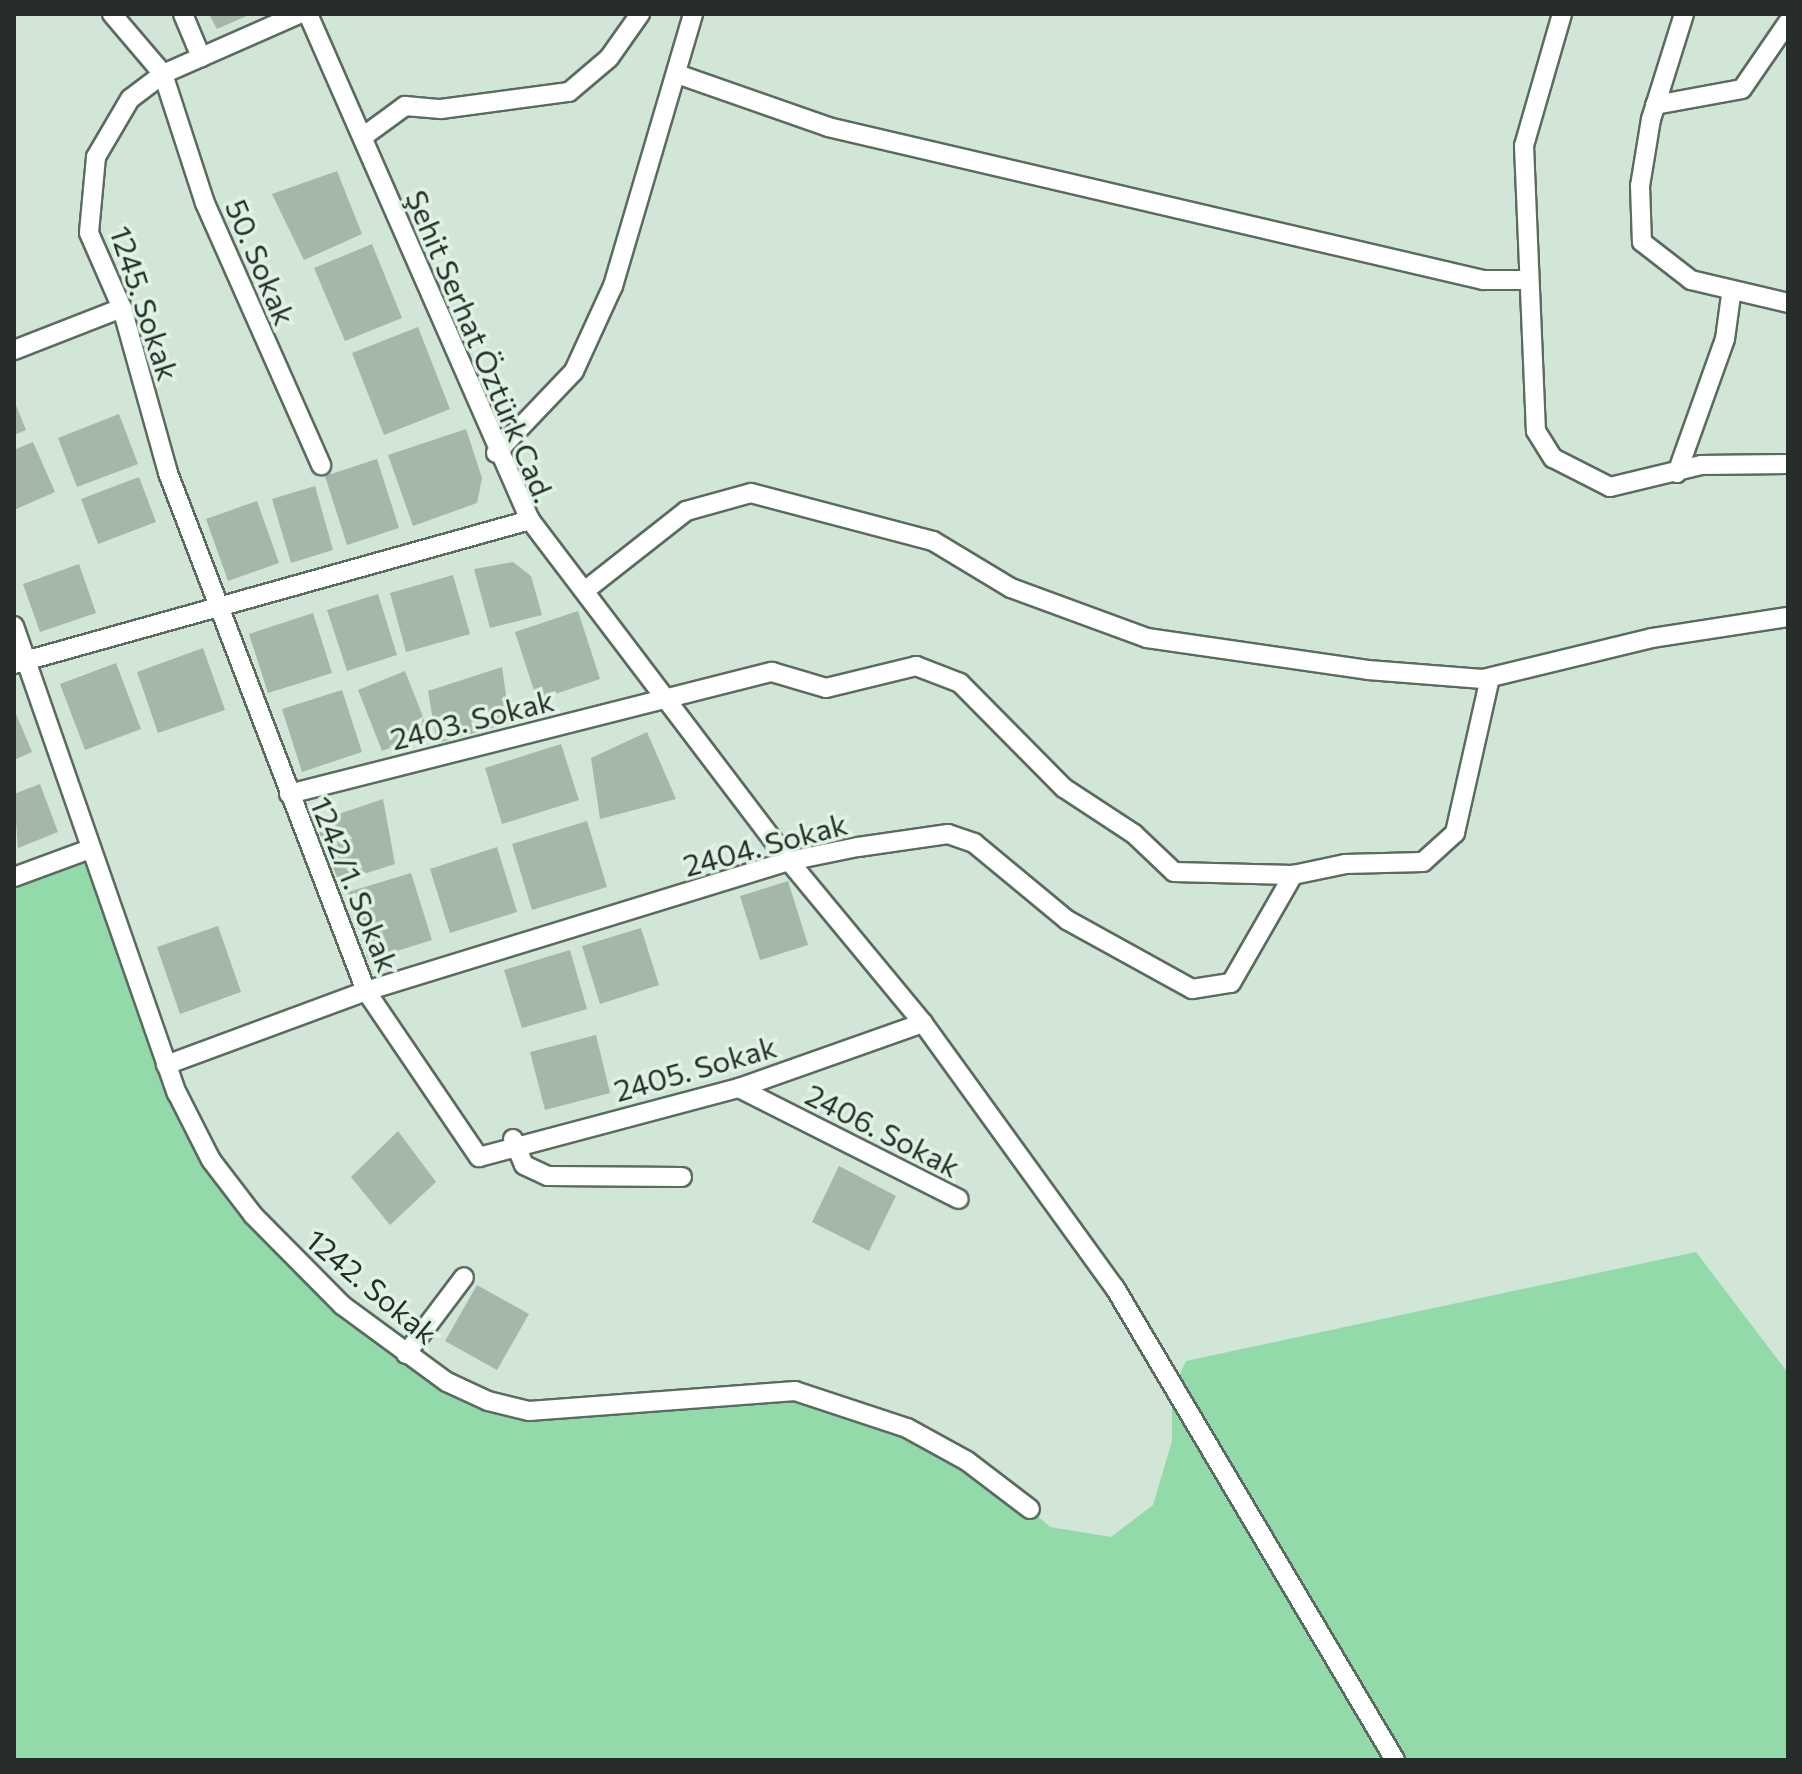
<!DOCTYPE html>
<html>
<head>
<meta charset="utf-8">
<style>
	body { margin:0 }
	#map { position:relative; width:1802px; height:1774px; overflow:hidden; background:#d1e6d7; font-family:Commissioner,sans-serif }
	div>[style] { position:absolute }
	[style*='--x'] { left:calc(var(--x)*1px); top:calc(var(--y)*1px); width:calc(var(--w)*1px); rotate:calc(var(--a)*1deg) }
	.green>* { inset:0; background:#92daaa }
	.building>* { inset:0; background:#a4b8a9 }
	.path>* { height:3px; margin-top:-1.5px; transform-origin:0; background:repeating-linear-gradient(90deg,#7e8c82 0 6px,transparent 0 10px) }
	.roads { filter:drop-shadow(2px 0 #5a6c60) drop-shadow(-2px 0 #5a6c60) drop-shadow(0 2px #5a6c60) drop-shadow(0 -2px #5a6c60) }
	.minor>* { height:18px; margin:-9px; padding:0 9px; transform-origin:9px; border-radius:9px; background:#fff }
	span { translate:-50% -50%; white-space:nowrap; text-align:center; line-height:1.15; -webkit-text-stroke:7px #def3e4; paint-order:stroke }
	.street-label { font-size:30px; color:#272e29 }
	.frame { position:absolute; inset:0; border:16px solid #272e29; pointer-events:none }
</style>
</head>
<body>
<div id="map">
	<div class="green">
		<i style="clip-path:polygon(90px 849px,166px 1065px,253px 1215px,406px 1354px,529px 1411px,755px 1390px,861px 1409px,1001px 1483px,1050px 1527px,1111px 1537px,1153px 1505px,1172px 1441px,1172px 1391px,1186px 1361px,1696px 1252px,1788px 1373px,1788px 1760px,14px 1760px,14px 877px)"></i>
	</div>
	<div class="building">
		<i style="clip-path:polygon(209px 14px,251px 14px,217px 29px)"></i>
		<i style="clip-path:polygon(337px 171px,362px 234px,304px 260px,272px 194px)"></i>
		<i style="clip-path:polygon(372px 244px,402px 318px,345px 341px,314px 268px)"></i>
		<i style="clip-path:polygon(418px 327px,450px 409px,384px 435px,352px 353px)"></i>
		<i style="clip-path:polygon(14px 400px,26px 430px,14px 435px)"></i>
		<i style="clip-path:polygon(119px 414px,138px 464px,77px 487px,58px 438px)"></i>
		<i style="clip-path:polygon(466px 429px,482px 478px,477px 503px,413px 526px,388px 455px)"></i>
		<i style="clip-path:polygon(33px 442px,55px 492px,14px 510px,14px 450px)"></i>
		<i style="clip-path:polygon(377px 459px,399px 528px,347px 545px,325px 476px)"></i>
		<i style="clip-path:polygon(139px 477px,156px 522px,98px 544px,81px 499px)"></i>
		<i style="clip-path:polygon(315px 486px,333px 550px,291px 563px,272px 499px)"></i>
		<i style="clip-path:polygon(257px 501px,279px 563px,228px 581px,206px 519px)"></i>
		<i style="clip-path:polygon(513px 562px,531px 576px,542px 615px,490px 628px,474px 569px)"></i>
		<i style="clip-path:polygon(79px 564px,96px 613px,40px 632px,23px 584px)"></i>
		<i style="clip-path:polygon(453px 575px,470px 634px,406px 652px,390px 593px)"></i>
		<i style="clip-path:polygon(378px 594px,397px 655px,347px 671px,327px 610px)"></i>
		<i style="clip-path:polygon(578px 611px,600px 679px,537px 700px,515px 632px)"></i>
		<i style="clip-path:polygon(313px 613px,332px 673px,268px 693px,249px 634px)"></i>
		<i style="clip-path:polygon(203px 648px,225px 710px,158px 733px,137px 672px)"></i>
		<i style="clip-path:polygon(116px 663px,141px 729px,85px 750px,60px 684px)"></i>
		<i style="clip-path:polygon(502px 667px,510px 723px,437px 743px,428px 691px)"></i>
		<i style="clip-path:polygon(405px 671px,429px 732px,382px 751px,358px 690px)"></i>
		<i style="clip-path:polygon(342px 690px,362px 752px,302px 772px,282px 709px)"></i>
		<i style="clip-path:polygon(14px 709px,32px 752px,14px 760px)"></i>
		<i style="clip-path:polygon(647px 732px,676px 799px,600px 819px,591px 758px)"></i>
		<i style="clip-path:polygon(561px 744px,579px 800px,502px 824px,485px 768px)"></i>
		<i style="clip-path:polygon(40px 784px,58px 832px,18px 848px,14px 794px)"></i>
		<i style="clip-path:polygon(383px 799px,395px 864px,339px 882px,315px 822px)"></i>
		<i style="clip-path:polygon(587px 821px,607px 887px,532px 910px,512px 844px)"></i>
		<i style="clip-path:polygon(497px 847px,517px 912px,450px 933px,430px 869px)"></i>
		<i style="clip-path:polygon(411px 873px,432px 940px,368px 960px,348px 892px)"></i>
		<i style="clip-path:polygon(788px 881px,808px 945px,760px 960px,740px 896px)"></i>
		<i style="clip-path:polygon(218px 926px,241px 992px,180px 1014px,157px 947px)"></i>
		<i style="clip-path:polygon(641px 928px,659px 985px,600px 1004px,582px 946px)"></i>
		<i style="clip-path:polygon(570px 950px,587px 1009px,522px 1028px,504px 970px)"></i>
		<i style="clip-path:polygon(596px 1035px,610px 1093px,545px 1110px,530px 1052px)"></i>
		<i style="clip-path:polygon(398px 1131px,436px 1182px,390px 1225px,351px 1177px)"></i>
		<i style="clip-path:polygon(839px 1166px,896px 1196px,869px 1251px,812px 1222px)"></i>
		<i style="clip-path:polygon(477px 1285px,529px 1314px,497px 1370px,445px 1341px)"></i>
	</div>
	<div class="path">
		<i style="--x:14;--y:1759;--w:32;--a:2"></i>
	</div>
	<div class="roads">
		<div class="minor">
			<i style="--x:112;--y:14;--w:79;--a:49.6"></i>
			<i style="--x:163;--y:74;--w:136;--a:72"></i>
			<i style="--x:205;--y:203;--w:287;--a:66.1"></i>
			<i style="--x:183;--y:14;--w:47;--a:67.3"></i>
			<i style="--x:299;--y:14;--w:149;--a:156.2"></i>
			<i style="--x:163;--y:74;--w:41;--a:142.9"></i>
			<i style="--x:130;--y:99;--w:67;--a:120.4"></i>
			<i style="--x:96;--y:157;--w:76;--a:95.3"></i>
			<i style="--x:89;--y:233;--w:82;--a:66.3"></i>
			<i style="--x:122;--y:308;--w:171;--a:74.4"></i>
			<i style="--x:168;--y:473;--w:555;--a:69.08"></i>
			<i style="--x:366;--y:991;--w:201;--a:55.8"></i>
			<i style="--x:479;--y:1157;--w:269;--a:-14.9"></i>
			<i style="--x:739;--y:1088;--w:195;--a:-19.5"></i>
			<i style="--x:308;--y:14;--w:553;--a:66.31"></i>
			<i style="--x:530;--y:520;--w:428;--a:52.8"></i>
			<i style="--x:789;--y:861;--w:210;--a:50.4"></i>
			<i style="--x:923;--y:1023;--w:327;--a:54.1"></i>
			<i style="--x:1115;--y:1288;--w:549;--a:59.32"></i>
			<i style="--x:1562;--y:14;--w:137;--a:106.1"></i>
			<i style="--x:1524;--y:146;--w:285;--a:87.6"></i>
			<i style="--x:1536;--y:431;--w:32;--a:58"></i>
			<i style="--x:1553;--y:458;--w:64;--a:27"></i>
			<i style="--x:1610;--y:487;--w:94;--a:-13.6"></i>
			<i style="--x:1701;--y:465;--w:87;--a:-0.7"></i>
			<i style="--x:1684;--y:14;--w:110;--a:107.4"></i>
			<i style="--x:1651;--y:119;--w:68;--a:99.3"></i>
			<i style="--x:1640;--y:186;--w:56;--a:88"></i>
			<i style="--x:1642;--y:242;--w:62;--a:37.8"></i>
			<i style="--x:1691;--y:280;--w:100;--a:13.3"></i>
			<i style="--x:677;--y:74;--w:160;--a:19.3"></i>
			<i style="--x:828;--y:127;--w:673;--a:13.15"></i>
			<i style="--x:1483;--y:280;--w:42;--a:0"></i>
			<i style="--x:1655;--y:105;--w:88;--a:-10.4"></i>
			<i style="--x:1742;--y:89;--w:81;--a:-55.5"></i>
			<i style="--x:364;--y:136;--w:51;--a:-36.2"></i>
			<i style="--x:405;--y:106;--w:36;--a:5"></i>
			<i style="--x:441;--y:109;--w:129;--a:-7.6"></i>
			<i style="--x:569;--y:92;--w:52;--a:-40.4"></i>
			<i style="--x:609;--y:58;--w:54;--a:-54.8"></i>
			<i style="--x:14;--y:350;--w:116;--a:-21.3"></i>
			<i style="--x:496;--y:453;--w:113;--a:-46.4"></i>
			<i style="--x:574;--y:371;--w:94;--a:-65.4"></i>
			<i style="--x:613;--y:286;--w:284;--a:-73.6"></i>
			<i style="--x:1677;--y:473;--w:142;--a:-70.3"></i>
			<i style="--x:1725;--y:339;--w:44;--a:-82.2"></i>
			<i style="--x:587;--y:589;--w:126;--a:-38.2"></i>
			<i style="--x:686;--y:511;--w:67;--a:-15.5"></i>
			<i style="--x:751;--y:493;--w:188;--a:14.8"></i>
			<i style="--x:933;--y:541;--w:91;--a:31.1"></i>
			<i style="--x:1011;--y:588;--w:145;--a:20.2"></i>
			<i style="--x:1147;--y:638;--w:223;--a:8.2"></i>
			<i style="--x:1368;--y:670;--w:115;--a:4.5"></i>
			<i style="--x:1483;--y:679;--w:174;--a:-13.6"></i>
			<i style="--x:1652;--y:638;--w:138;--a:-8.8"></i>
			<i style="--x:14;--y:626;--w:495;--a:70.8"></i>
			<i style="--x:177;--y:1093;--w:75;--a:63.1"></i>
			<i style="--x:211;--y:1160;--w:69;--a:52.6"></i>
			<i style="--x:253;--y:1215;--w:127;--a:45.3"></i>
			<i style="--x:342;--y:1305;--w:130;--a:36.3"></i>
			<i style="--x:447;--y:1382;--w:45;--a:24.9"></i>
			<i style="--x:488;--y:1401;--w:42;--a:13.7"></i>
			<i style="--x:529;--y:1411;--w:267;--a:-4.3"></i>
			<i style="--x:795;--y:1391;--w:118;--a:18.3"></i>
			<i style="--x:907;--y:1428;--w:68;--a:28.8"></i>
			<i style="--x:967;--y:1461;--w:79;--a:37.3"></i>
			<i style="--x:14;--y:664;--w:536;--a:-15.59"></i>
			<i style="--x:289;--y:794;--w:498;--a:-14.2"></i>
			<i style="--x:772;--y:672;--w:56;--a:16.5"></i>
			<i style="--x:826;--y:688;--w:93;--a:-13.7"></i>
			<i style="--x:916;--y:666;--w:47;--a:21.1"></i>
			<i style="--x:960;--y:683;--w:148;--a:45.3"></i>
			<i style="--x:1064;--y:788;--w:84;--a:33.3"></i>
			<i style="--x:1134;--y:834;--w:55;--a:43.5"></i>
			<i style="--x:1174;--y:872;--w:119;--a:1.4"></i>
			<i style="--x:1293;--y:875;--w:53;--a:-11.9"></i>
			<i style="--x:1345;--y:864;--w:78;--a:-1.5"></i>
			<i style="--x:1423;--y:862;--w:43;--a:-42.2"></i>
			<i style="--x:1455;--y:833;--w:159;--a:-77.3"></i>
			<i style="--x:14;--y:877;--w:81;--a:-20.2"></i>
			<i style="--x:166;--y:1065;--w:213;--a:-20.3"></i>
			<i style="--x:366;--y:991;--w:443;--a:-17.1"></i>
			<i style="--x:789;--y:861;--w:70;--a:-11.5"></i>
			<i style="--x:858;--y:847;--w:91;--a:-8.2"></i>
			<i style="--x:948;--y:834;--w:28;--a:19"></i>
			<i style="--x:974;--y:843;--w:121;--a:39.6"></i>
			<i style="--x:1067;--y:920;--w:143;--a:28.9"></i>
			<i style="--x:1192;--y:989;--w:39;--a:-9"></i>
			<i style="--x:1231;--y:983;--w:125;--a:-60.1"></i>
			<i style="--x:739;--y:1088;--w:246;--a:26.8"></i>
			<i style="--x:513;--y:1139;--w:28;--a:67"></i>
			<i style="--x:524;--y:1165;--w:26;--a:25"></i>
			<i style="--x:548;--y:1176;--w:134;--a:0.4"></i>
			<i style="--x:406;--y:1354;--w:96;--a:-53"></i>
		</div>
	</div>
	<div class="street-label">
		<span style="left:261px;top:262px;rotate:67deg">50. Sokak</span>
		<span style="left:145px;top:303px;rotate:72deg">1245. Sokak</span>
		<span style="left:481px;top:346px;rotate:67deg">Şehit Serhat Öztürk Cad.</span>
		<span style="left:472px;top:719px;rotate:-14deg">2403. Sokak</span>
		<span style="left:765px;top:844px;rotate:-15deg">2404. Sokak</span>
		<span style="left:355px;top:884px;rotate:68deg">1242/1. Sokak</span>
		<span style="left:695px;top:1068px;rotate:-16deg">2405. Sokak</span>
		<span style="left:883px;top:1130px;rotate:27deg">2406. Sokak</span>
		<span style="left:372px;top:1286px;rotate:40deg">1242. Sokak</span>
	</div>
	<div class="frame"></div>
</div>
</body>
</html>
